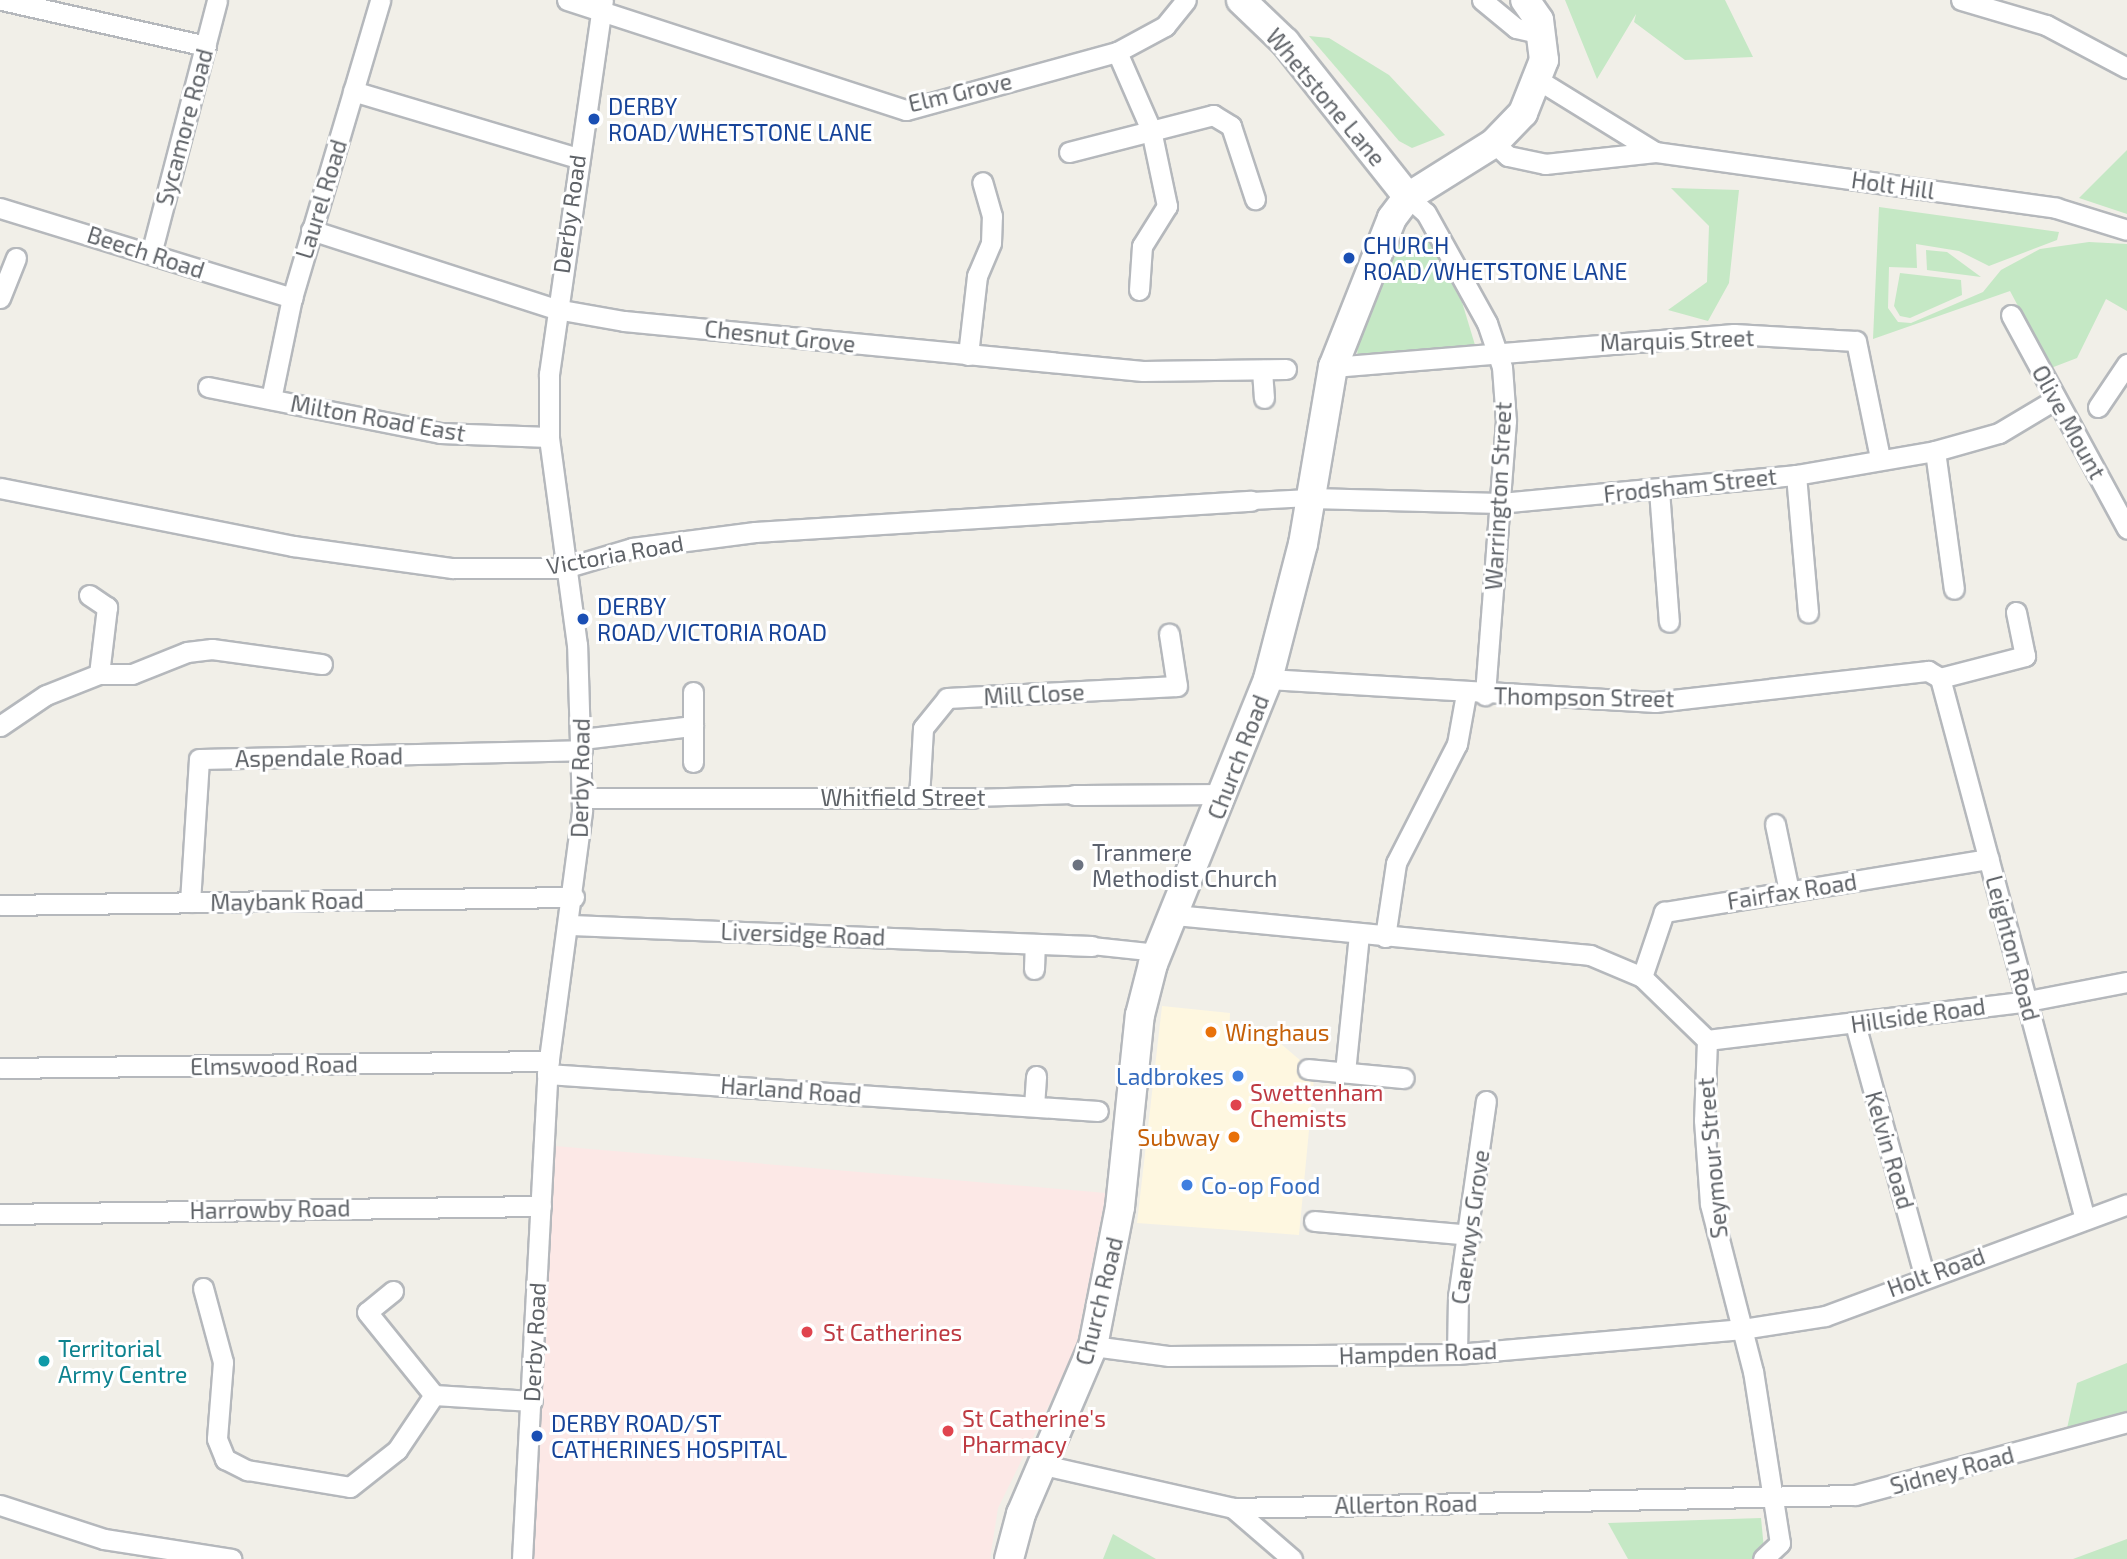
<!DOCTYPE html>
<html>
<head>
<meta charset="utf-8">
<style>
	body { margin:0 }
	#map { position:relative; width:2127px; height:1559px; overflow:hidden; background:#f1efe8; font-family:"Exo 2",sans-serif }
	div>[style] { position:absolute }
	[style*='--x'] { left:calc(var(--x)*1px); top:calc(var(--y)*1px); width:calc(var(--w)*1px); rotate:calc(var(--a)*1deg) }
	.commercial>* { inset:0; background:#fef7e0 }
	.medical>* { inset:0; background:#fce8e6 }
	.green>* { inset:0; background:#c5e8c5 }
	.roads { filter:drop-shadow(2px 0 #b5b8bc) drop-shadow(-2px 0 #b5b8bc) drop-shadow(0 2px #b5b8bc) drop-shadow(0 -2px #b5b8bc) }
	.pedestrian>* { height:16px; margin:-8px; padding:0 8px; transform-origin:8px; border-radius:8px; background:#fff }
	.minor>* { height:19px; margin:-9.5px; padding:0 9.5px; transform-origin:9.5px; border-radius:9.5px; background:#fff }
	.secondary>* { height:28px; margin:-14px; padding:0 14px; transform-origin:14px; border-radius:14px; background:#fff }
	.dots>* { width:19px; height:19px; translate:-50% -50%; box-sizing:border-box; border:4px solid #fff; border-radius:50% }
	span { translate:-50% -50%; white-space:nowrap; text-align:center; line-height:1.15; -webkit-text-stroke:6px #fff; paint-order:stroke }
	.street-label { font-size:23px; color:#5f6368 }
	.transit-label { font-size:23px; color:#164399 }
	.left { translate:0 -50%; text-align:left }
	.worship-label { font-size:23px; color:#5b616d }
	.food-label { font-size:23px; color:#c56008 }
	.right { translate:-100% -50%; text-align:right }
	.shop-label { font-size:23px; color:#366cbe }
	.health-label { font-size:23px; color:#be3a42 }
	.culture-label { font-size:23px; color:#0d838f }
</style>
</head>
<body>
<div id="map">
	<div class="commercial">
		<i style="clip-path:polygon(1162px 1006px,1230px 1013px,1229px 1039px,1280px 1043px,1301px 1061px,1300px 1077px,1314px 1078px,1299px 1235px,1137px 1223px)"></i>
	</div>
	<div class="medical">
		<i style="clip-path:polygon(543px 1145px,1106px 1193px,1075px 1352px,998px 1508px,990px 1559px,530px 1559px)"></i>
	</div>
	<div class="green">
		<i style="clip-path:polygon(1565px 0,1725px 0,1753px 57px,1685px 60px,1634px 22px,1636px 14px,1597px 79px)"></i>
		<i style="clip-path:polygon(1309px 36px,1329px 38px,1389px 75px,1445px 135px,1412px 148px,1399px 141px)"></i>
		<i style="clip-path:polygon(2127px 150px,2127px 214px,2079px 198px)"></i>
		<i style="clip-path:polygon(1671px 188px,1739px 190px,1729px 283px,1708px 321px,1668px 310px,1707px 282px,1709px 226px)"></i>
		<i style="clip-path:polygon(1879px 207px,2059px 232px,2057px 240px,1989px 266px,1959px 251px,1916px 244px,1917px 268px,1889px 267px,1888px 308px,1898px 322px,1911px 323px,1983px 292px,2001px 270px,2040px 249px,2089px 242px,2127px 244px,2127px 311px,2106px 299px,2077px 358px,2051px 368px,2010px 291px,1873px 339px)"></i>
		<i style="clip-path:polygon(1408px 236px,1426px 236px,1462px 302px,1475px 345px,1357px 361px,1358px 334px,1396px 243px)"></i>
		<i style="clip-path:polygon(1926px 250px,1947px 252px,1981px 277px,1927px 270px)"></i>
		<i style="clip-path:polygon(1900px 273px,1961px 280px,1962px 295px,1910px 318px,1900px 316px,1894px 306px)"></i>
		<i style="clip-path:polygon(2127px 1363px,2127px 1416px,2066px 1433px,2077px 1383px)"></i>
		<i style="clip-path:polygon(1761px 1518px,1764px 1549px,1753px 1559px,1628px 1559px,1608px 1523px)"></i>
		<i style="clip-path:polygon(1113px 1534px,1156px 1559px,1103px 1559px)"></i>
		<i style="clip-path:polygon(2127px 1539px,2127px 1559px,2073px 1559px)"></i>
	</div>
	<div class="roads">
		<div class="pedestrian">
			<i style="--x:1251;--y:501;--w:60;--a:-2.9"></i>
			<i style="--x:973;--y:798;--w:101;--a:-1.7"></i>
			<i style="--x:1092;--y:946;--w:66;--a:6.1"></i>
		</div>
		<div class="minor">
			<i style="--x:2;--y:0;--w:209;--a:12.7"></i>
			<i style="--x:567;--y:0;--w:356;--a:18"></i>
			<i style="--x:906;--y:110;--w:219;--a:-15.4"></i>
			<i style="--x:1117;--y:52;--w:55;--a:-28.4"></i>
			<i style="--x:1165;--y:26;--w:33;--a:-51"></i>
			<i style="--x:1482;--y:0;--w:44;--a:39.5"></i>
			<i style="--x:1516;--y:28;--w:27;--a:13"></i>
			<i style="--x:1961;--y:0;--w:89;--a:16.4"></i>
			<i style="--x:2046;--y:25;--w:92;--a:28"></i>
			<i style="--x:1117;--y:52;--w:85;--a:66.4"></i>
			<i style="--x:1151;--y:130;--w:78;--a:78.1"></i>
			<i style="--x:1167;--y:206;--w:47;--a:122"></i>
			<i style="--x:1142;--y:246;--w:44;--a:93.9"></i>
			<i style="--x:1540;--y:81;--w:135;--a:31.7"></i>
			<i style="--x:353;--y:91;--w:235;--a:16.6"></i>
			<i style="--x:1494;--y:143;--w:19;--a:43"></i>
			<i style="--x:1508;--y:156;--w:38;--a:12"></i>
			<i style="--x:1545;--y:164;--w:111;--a:-6.2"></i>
			<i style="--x:1655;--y:152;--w:405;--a:7.9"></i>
			<i style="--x:2056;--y:208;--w:74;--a:17.2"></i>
			<i style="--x:1069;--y:152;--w:149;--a:-14.4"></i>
			<i style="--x:1213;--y:115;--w:21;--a:31"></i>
			<i style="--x:1231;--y:126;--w:77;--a:71.8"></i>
			<i style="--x:1408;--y:197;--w:24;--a:42"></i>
			<i style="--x:1426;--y:213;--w:126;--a:61"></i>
			<i style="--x:1487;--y:323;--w:46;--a:71.2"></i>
			<i style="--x:1502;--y:367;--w:54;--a:85.8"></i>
			<i style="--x:1506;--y:421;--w:275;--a:94.4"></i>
			<i style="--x:0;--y:208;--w:306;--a:17.1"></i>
			<i style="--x:311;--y:230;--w:257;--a:17.9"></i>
			<i style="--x:556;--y:309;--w:69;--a:10"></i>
			<i style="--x:624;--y:321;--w:521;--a:5.5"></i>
			<i style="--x:1143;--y:371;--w:143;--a:-0.8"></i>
			<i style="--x:151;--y:254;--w:262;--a:-75.4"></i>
			<i style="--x:0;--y:298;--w:43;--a:-68.2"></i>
			<i style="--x:2011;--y:315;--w:243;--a:61.5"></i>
			<i style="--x:968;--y:355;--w:80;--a:-83.5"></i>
			<i style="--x:977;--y:276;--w:36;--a:-67"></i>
			<i style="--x:991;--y:243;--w:27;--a:-88"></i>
			<i style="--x:992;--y:216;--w:35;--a:-106"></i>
			<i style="--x:1333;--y:367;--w:402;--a:-4.7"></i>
			<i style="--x:1734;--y:334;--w:122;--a:3.3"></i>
			<i style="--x:1856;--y:341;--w:119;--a:78.4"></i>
			<i style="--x:1262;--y:370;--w:28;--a:86"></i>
			<i style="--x:208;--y:387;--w:237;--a:11.2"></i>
			<i style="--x:440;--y:433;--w:109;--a:2.1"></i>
			<i style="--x:271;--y:399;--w:103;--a:-78.3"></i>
			<i style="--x:292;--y:298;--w:311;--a:-73.5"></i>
			<i style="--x:2098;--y:407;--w:52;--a:-56"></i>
			<i style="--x:1935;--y:451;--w:139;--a:82.2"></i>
			<i style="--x:1796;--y:475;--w:138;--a:85"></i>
			<i style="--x:0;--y:488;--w:299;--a:11.2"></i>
			<i style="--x:293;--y:546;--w:161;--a:7.9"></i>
			<i style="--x:452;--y:568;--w:113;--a:0"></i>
			<i style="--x:565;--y:568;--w:70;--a:-16.6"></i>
			<i style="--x:632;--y:548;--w:124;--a:-7.4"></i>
			<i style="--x:755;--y:532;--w:497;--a:-3.6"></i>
			<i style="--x:1659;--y:490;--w:132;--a:85.7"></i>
			<i style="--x:1311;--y:498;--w:189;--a:1.5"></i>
			<i style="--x:1500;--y:503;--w:297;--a:-5.4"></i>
			<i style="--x:1796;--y:475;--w:141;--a:-9.8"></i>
			<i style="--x:1935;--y:451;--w:66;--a:-15.7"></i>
			<i style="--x:1999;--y:433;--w:66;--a:-30.8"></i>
			<i style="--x:89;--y:595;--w:22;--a:34"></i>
			<i style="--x:107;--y:607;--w:67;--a:96.8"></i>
			<i style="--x:1940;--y:678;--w:560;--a:75"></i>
			<i style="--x:1940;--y:678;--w:88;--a:-14.5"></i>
			<i style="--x:2025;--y:656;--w:45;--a:-101.6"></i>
			<i style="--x:1268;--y:679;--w:388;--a:3.4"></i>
			<i style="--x:1655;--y:702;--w:275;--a:-6.5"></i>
			<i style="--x:1928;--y:671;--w:14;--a:30"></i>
			<i style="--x:0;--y:726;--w:55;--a:-34"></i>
			<i style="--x:46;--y:695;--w:57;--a:-21.6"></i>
			<i style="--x:99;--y:674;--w:33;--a:0"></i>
			<i style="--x:132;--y:674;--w:59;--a:-21.8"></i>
			<i style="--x:187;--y:652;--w:25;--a:-7"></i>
			<i style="--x:212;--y:649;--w:111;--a:7.8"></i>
			<i style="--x:582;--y:739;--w:112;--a:-6.7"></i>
			<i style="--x:693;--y:762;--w:70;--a:-90"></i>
			<i style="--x:1074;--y:795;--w:150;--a:-0.4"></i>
			<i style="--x:582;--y:798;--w:391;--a:0"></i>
			<i style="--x:919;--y:798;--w:70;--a:-86.7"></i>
			<i style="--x:923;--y:728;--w:38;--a:-51"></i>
			<i style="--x:947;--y:698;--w:230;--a:-3"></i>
			<i style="--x:1177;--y:686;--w:53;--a:-98.7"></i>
			<i style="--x:1775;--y:824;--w:68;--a:78.2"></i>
			<i style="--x:190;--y:902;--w:143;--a:-86.4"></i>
			<i style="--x:199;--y:759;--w:383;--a:-1.3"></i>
			<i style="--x:0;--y:905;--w:574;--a:-0.8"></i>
			<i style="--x:1175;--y:915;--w:417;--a:5.5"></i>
			<i style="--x:1590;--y:955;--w:56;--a:22.9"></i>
			<i style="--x:1642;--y:977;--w:91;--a:44.1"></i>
			<i style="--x:1707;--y:1040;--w:80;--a:92.1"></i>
			<i style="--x:1704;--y:1120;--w:84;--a:85.9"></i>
			<i style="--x:1710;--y:1204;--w:172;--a:75.6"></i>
			<i style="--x:1753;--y:1371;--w:174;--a:81.1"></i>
			<i style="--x:1780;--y:1543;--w:23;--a:137"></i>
			<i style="--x:571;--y:925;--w:521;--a:2.31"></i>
			<i style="--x:1385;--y:937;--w:75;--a:-81.5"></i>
			<i style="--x:1396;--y:863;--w:134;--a:-62.9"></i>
			<i style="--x:1457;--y:744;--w:51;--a:-79.8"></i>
			<i style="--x:1034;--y:969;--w:25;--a:-88"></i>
			<i style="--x:1642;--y:977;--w:69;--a:-71.3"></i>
			<i style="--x:1664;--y:912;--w:329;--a:-9.3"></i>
			<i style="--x:1855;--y:1024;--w:260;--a:74.6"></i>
			<i style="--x:1707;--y:1040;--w:323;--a:-6.9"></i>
			<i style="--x:2028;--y:1001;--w:101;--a:-10.9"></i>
			<i style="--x:0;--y:1068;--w:549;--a:-0.73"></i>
			<i style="--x:1308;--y:1069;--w:96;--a:5.4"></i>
			<i style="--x:1345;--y:1072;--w:139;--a:-84.2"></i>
			<i style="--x:547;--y:1074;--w:552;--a:3.84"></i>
			<i style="--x:1034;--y:1106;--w:30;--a:-86"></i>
			<i style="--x:0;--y:1214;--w:541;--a:-0.85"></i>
			<i style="--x:1314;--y:1221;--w:157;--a:5.1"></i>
			<i style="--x:203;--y:1288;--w:77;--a:74.9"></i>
			<i style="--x:223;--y:1362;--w:77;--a:94.5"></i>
			<i style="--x:217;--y:1439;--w:22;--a:68"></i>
			<i style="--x:225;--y:1459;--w:25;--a:27"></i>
			<i style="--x:247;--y:1470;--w:104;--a:9.4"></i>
			<i style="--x:350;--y:1487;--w:60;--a:-38.2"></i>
			<i style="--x:397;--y:1450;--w:66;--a:-56.1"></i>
			<i style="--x:393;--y:1291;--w:33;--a:141"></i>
			<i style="--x:367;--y:1312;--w:107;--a:51.1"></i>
			<i style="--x:434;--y:1395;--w:98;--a:3.5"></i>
			<i style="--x:1093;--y:1346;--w:77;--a:7.5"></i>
			<i style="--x:1169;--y:1356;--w:288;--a:-0.4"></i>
			<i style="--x:1457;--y:1354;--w:287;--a:-5"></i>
			<i style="--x:1743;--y:1329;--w:83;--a:-9"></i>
			<i style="--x:1825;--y:1316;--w:322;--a:-20.3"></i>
			<i style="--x:1457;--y:1354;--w:57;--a:-89"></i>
			<i style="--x:1458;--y:1297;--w:198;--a:-81.9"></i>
			<i style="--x:1044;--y:1465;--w:194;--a:12.8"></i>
			<i style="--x:1233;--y:1508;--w:622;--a:-1.2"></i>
			<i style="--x:1855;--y:1495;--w:282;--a:-15"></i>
			<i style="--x:0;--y:1505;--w:109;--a:18.1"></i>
			<i style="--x:104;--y:1539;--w:129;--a:8.9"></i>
			<i style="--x:1233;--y:1508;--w:78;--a:40.8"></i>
			<i style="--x:522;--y:1559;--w:486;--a:-87"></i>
			<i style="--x:547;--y:1074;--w:266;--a:-82.4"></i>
			<i style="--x:582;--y:810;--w:165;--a:-91.7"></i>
			<i style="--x:577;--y:645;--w:210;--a:-97.7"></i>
			<i style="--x:549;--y:437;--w:63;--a:-90"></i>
			<i style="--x:549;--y:374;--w:378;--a:-81.8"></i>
		</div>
		<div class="secondary">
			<i style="--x:1241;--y:0;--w:61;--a:43.7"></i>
			<i style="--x:1285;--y:42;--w:198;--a:51.6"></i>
			<i style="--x:1009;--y:1559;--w:47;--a:-75.1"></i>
			<i style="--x:1021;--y:1514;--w:183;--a:-66.8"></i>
			<i style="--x:1093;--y:1346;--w:142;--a:-79"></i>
			<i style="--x:1120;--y:1207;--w:193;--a:-84.1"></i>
			<i style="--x:1140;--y:1015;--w:53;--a:-75.7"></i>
			<i style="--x:1153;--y:964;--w:307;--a:-68"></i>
			<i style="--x:1268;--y:679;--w:139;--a:-75.5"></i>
			<i style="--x:1303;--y:544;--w:180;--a:-80.4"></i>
			<i style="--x:1333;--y:367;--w:160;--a:-68.4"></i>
			<i style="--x:1392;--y:218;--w:26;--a:-53"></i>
			<i style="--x:1408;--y:197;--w:102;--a:-32.1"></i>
			<i style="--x:1494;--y:143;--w:42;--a:-46"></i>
			<i style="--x:1523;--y:113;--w:57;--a:-68.4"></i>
			<i style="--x:1544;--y:60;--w:40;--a:-97.1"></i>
			<i style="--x:1539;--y:20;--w:24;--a:-125"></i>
		</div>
	</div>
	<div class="dots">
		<i style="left:594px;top:119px;background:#1a4fb4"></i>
		<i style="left:1349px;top:258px;background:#1a4fb4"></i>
		<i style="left:583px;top:619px;background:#1a4fb4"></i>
		<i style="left:1078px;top:865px;background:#6b7280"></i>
		<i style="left:1211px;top:1032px;background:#e8710a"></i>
		<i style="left:1238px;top:1076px;background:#3f7fe0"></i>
		<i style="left:1236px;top:1105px;background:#e0444e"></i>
		<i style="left:1234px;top:1137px;background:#e8710a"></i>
		<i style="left:1187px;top:1185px;background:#3f7fe0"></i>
		<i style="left:807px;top:1332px;background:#e0444e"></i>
		<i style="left:44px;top:1361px;background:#0f9aa8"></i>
		<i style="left:948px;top:1431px;background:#e0444e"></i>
		<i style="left:537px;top:1436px;background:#1a4fb4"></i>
	</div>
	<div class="street-label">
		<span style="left:960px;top:92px;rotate:-13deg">Elm Grove</span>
		<span style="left:1326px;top:97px;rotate:50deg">Whetstone Lane</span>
		<span style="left:184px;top:127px;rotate:-75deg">Sycamore Road</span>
		<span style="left:1893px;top:185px;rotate:8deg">Holt Hill</span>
		<span style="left:321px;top:199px;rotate:-73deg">Laurel Road</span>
		<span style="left:569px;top:214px;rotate:-82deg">Derby Road</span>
		<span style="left:146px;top:252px;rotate:18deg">Beech Road</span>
		<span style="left:780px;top:336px;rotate:6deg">Chesnut Grove</span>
		<span style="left:1677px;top:340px;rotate:-2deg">Marquis Street</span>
		<span style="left:378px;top:418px;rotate:10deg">Milton Road East</span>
		<span style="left:2069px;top:422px;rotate:61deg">Olive Mount</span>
		<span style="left:1690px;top:485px;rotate:-6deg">Frodsham Street</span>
		<span style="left:1498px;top:496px;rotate:-87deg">Warrington Street</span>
		<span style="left:615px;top:554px;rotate:-10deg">Victoria Road</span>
		<span style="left:1034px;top:694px;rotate:-3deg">Mill Close</span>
		<span style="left:1584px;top:697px;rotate:1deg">Thompson Street</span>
		<span style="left:319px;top:757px;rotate:-1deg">Aspendale Road</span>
		<span style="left:1238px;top:757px;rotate:-69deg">Church Road</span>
		<span style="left:580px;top:778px;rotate:-89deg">Derby Road</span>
		<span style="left:903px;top:797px">Whitfield Street</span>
		<span style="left:1792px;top:891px;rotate:-9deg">Fairfax Road</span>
		<span style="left:287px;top:901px;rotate:-1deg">Maybank Road</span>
		<span style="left:803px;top:934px;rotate:2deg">Liversidge Road</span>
		<span style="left:2013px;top:948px;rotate:75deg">Leighton Road</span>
		<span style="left:1918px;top:1015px;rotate:-8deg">Hillside Road</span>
		<span style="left:274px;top:1065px;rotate:-1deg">Elmswood Road</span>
		<span style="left:791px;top:1090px;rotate:4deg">Harland Road</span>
		<span style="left:1890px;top:1150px;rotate:74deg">Kelvin Road</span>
		<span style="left:1712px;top:1158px;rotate:-95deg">Seymour Street</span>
		<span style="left:270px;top:1209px;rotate:-1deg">Harrowby Road</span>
		<span style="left:1470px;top:1227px;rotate:-82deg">Caerwys Grove</span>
		<span style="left:1936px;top:1272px;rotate:-20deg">Holt Road</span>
		<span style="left:1099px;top:1301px;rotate:-76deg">Church Road</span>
		<span style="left:534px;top:1342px;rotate:-87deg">Derby Road</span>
		<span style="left:1418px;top:1353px;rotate:-2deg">Hampden Road</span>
		<span style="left:1952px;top:1470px;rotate:-15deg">Sidney Road</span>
		<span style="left:1406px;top:1504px;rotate:-1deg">Allerton Road</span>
	</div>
	<div class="transit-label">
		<span class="left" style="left:608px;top:119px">DERBY<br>ROAD/WHETSTONE LANE</span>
		<span class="left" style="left:1363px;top:258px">CHURCH<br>ROAD/WHETSTONE LANE</span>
		<span class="left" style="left:597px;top:619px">DERBY<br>ROAD/VICTORIA ROAD</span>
		<span class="left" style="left:551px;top:1436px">DERBY ROAD/ST<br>CATHERINES HOSPITAL</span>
	</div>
	<div class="worship-label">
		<span class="left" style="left:1092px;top:865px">Tranmere<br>Methodist Church</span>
	</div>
	<div class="food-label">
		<span class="left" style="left:1225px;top:1032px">Winghaus</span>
		<span class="right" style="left:1220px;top:1137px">Subway</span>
	</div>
	<div class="shop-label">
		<span class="right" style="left:1224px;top:1076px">Ladbrokes</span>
		<span class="left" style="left:1201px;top:1185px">Co-op Food</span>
	</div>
	<div class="health-label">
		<span class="left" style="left:1250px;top:1105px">Swettenham<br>Chemists</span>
		<span class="left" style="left:823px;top:1332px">St Catherines</span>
		<span class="left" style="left:962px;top:1431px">St Catherine's<br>Pharmacy</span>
	</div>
	<div class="culture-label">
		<span class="left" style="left:58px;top:1361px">Territorial<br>Army Centre</span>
	</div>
</div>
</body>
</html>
